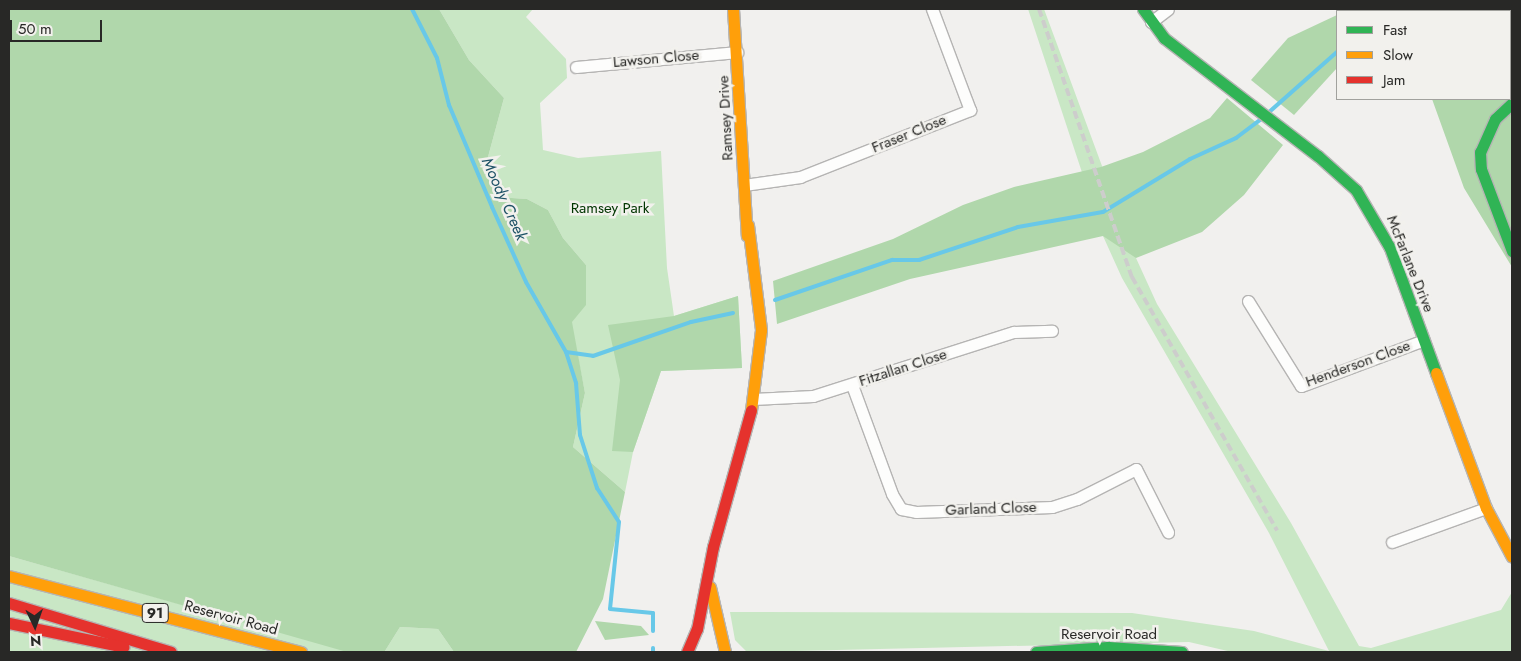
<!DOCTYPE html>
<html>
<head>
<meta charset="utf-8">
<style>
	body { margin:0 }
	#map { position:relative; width:1521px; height:661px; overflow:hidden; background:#f1f0ee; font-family:Jost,sans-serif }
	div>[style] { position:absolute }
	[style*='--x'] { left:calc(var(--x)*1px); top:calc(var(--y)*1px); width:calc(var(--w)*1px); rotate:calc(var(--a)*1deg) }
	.green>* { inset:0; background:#c9e7c5 }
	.forest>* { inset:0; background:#b0d7ab }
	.stream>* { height:4px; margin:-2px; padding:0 2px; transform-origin:2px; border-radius:2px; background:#68c8e8 }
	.roads { filter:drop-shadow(1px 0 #b5b4b3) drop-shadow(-1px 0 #b5b4b3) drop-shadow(0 1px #b5b4b3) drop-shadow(0 -1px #b5b4b3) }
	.street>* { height:11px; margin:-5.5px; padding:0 5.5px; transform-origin:5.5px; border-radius:5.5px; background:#fdfdfc }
	.fast>* { height:11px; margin:-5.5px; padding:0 5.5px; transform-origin:5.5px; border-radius:5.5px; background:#30b455 }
	.slow>* { height:11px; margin:-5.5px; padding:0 5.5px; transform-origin:5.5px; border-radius:5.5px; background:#ff9f0a }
	.jam>* { height:11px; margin:-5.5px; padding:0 5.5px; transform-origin:5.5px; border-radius:5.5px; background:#e5322d }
	.rail>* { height:4px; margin-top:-2px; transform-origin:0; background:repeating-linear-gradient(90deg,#cdcdcc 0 8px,transparent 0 12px) }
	span { translate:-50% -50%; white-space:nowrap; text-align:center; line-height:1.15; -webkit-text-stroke:5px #f2f1ed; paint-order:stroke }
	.shield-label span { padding:1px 4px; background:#f2f1ed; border:1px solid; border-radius:4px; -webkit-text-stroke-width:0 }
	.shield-label { font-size:14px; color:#282826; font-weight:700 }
	.street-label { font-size:15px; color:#282826 }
	.park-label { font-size:15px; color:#023602 }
	.water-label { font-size:16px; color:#1f5367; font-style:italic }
	.frame { position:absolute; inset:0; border:10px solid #282826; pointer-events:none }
	.legend { position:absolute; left:1336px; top:10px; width:175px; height:90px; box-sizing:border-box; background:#f2f1ed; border:1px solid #a1a19d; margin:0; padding:6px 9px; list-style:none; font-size:15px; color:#282826 }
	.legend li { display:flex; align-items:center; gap:10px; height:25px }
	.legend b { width:25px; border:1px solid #a1a19d }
	.north { position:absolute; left:10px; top:601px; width:50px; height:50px; -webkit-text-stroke:4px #f2f1ed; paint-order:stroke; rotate:177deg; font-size:14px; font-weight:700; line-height:20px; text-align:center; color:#282826 }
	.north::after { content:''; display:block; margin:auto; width:18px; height:22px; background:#282826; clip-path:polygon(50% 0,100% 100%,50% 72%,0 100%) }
	.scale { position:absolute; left:10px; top:20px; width:92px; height:22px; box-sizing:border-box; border:2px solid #282826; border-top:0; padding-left:6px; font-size:15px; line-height:18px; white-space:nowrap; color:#282826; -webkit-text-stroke:4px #f2f1ed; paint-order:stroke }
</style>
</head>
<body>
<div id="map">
	<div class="green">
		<i style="clip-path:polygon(439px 9px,533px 9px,526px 17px,566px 59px,567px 78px,540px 103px,543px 150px,578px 158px,661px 151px,667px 268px,674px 316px,738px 296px,742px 368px,661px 371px,633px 452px,625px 492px,573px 447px,585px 393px,571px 322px,586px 304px,586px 265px,563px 238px,548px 210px,527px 199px,496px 197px,485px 168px,504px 98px,469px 60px)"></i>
		<i style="clip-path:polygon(1028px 9px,1044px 9px,1136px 258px,1157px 304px,1291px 523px,1359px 646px,1371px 648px,1501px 610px,1512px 592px,1512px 652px,1232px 652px,1189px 642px,747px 652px,735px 640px,730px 612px,1132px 613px,1254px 631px,1329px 651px,1269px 533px,1122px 278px,1103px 236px)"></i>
		<i style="clip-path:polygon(9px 556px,254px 625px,385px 651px,400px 627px,438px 629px,454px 652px,9px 652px)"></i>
	</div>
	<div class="forest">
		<i style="clip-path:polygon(9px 9px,439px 9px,469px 60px,504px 98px,485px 168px,496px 197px,527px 199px,548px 210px,563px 238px,586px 265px,586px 305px,572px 322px,585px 393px,573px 447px,625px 492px,603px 599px,576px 652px,454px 652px,438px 629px,400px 627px,385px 651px,347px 652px,9px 556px)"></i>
		<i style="clip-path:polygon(1428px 9px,1512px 9px,1512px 267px,1464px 188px,1432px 99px,1510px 99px,1510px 11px,1417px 11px)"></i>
		<i style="clip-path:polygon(1337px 15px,1337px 68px,1294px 115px,1251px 80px,1288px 38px)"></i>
		<i style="clip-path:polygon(1227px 98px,1283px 145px,1244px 195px,1202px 232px,1136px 258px,1103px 236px,910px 279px,777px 324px,773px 281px,893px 239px,963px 205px,1014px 187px,1101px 167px,1143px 152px,1210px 118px)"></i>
		<i style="clip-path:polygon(738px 296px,742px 368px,661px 371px,633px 452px,612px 451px,620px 380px,608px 325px,674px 316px)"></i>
		<i style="clip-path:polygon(595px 621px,641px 626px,649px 635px,605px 640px)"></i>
	</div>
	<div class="stream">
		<i style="--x:412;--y:9;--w:55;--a:63"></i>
		<i style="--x:437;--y:58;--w:49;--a:75.7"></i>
		<i style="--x:449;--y:105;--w:111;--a:67.1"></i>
		<i style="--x:492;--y:207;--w:82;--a:65.6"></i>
		<i style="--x:526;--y:282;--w:81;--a:60.3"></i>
		<i style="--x:566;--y:352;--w:27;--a:8"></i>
		<i style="--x:593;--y:356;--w:104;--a:-19.1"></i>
		<i style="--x:691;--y:322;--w:43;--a:-12.1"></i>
		<i style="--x:1476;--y:11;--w:8;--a:-14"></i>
		<i style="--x:1268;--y:113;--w:92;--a:-41.5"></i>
		<i style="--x:775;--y:300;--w:124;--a:-18.9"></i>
		<i style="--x:892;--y:260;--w:27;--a:0"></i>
		<i style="--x:919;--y:260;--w:104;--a:-18.4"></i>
		<i style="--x:1018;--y:227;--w:86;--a:-10"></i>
		<i style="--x:1103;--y:212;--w:102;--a:-31.3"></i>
		<i style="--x:1190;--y:159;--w:51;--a:-24.5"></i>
		<i style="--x:1236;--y:138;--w:31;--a:-37"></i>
		<i style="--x:566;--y:352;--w:33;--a:72"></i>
		<i style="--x:576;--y:383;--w:52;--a:85.6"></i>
		<i style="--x:580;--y:435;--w:56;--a:72.2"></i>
		<i style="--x:597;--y:488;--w:40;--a:57.1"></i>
		<i style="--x:619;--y:522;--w:87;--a:95.9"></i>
		<i style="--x:610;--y:609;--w:43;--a:5.3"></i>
		<i style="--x:653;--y:613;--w:18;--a:90"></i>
		<i style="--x:653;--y:648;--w:4;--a:90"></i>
	</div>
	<div class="roads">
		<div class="street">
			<i style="--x:1151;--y:22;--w:21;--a:-37"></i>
			<i style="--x:576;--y:67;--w:162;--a:-5.3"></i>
			<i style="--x:744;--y:185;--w:57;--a:-8.1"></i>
			<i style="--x:800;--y:177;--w:183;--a:-21.5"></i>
			<i style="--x:970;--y:110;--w:108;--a:-110.6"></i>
			<i style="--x:1248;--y:301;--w:100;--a:58.1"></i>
			<i style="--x:1301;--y:386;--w:131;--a:-20.5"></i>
			<i style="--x:852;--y:385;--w:116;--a:69.8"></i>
			<i style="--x:892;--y:494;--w:17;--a:59"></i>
			<i style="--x:901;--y:509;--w:15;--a:11"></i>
			<i style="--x:916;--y:512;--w:136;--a:-2.1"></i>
			<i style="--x:1052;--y:507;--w:26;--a:-18"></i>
			<i style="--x:1077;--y:499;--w:66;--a:-27"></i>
			<i style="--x:1136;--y:469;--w:71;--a:63.1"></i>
			<i style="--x:753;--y:399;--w:60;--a:-2.9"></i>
			<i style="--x:813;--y:396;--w:211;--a:-17.7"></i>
			<i style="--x:1014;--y:332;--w:38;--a:-2"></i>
			<i style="--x:1392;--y:542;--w:100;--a:-19.9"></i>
		</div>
		<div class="fast">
			<i style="--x:1143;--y:9;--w:36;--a:54"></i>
			<i style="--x:1164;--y:38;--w:194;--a:37.5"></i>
			<i style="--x:1318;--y:156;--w:51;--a:41.8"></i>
			<i style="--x:1356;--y:190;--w:67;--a:59.6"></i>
			<i style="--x:1390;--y:248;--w:133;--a:69.8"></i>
			<i style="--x:1512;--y:103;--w:23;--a:137"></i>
			<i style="--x:1495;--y:119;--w:36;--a:114"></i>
			<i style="--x:1480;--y:152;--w:17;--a:87"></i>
			<i style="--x:1481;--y:169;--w:88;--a:69.3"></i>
			<i style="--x:1036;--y:652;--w:72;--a:-4"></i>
			<i style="--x:1108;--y:647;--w:74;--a:3.9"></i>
		</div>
		<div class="slow">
			<i style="--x:733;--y:9;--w:227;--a:86.5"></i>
			<i style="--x:748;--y:225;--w:106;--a:82.9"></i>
			<i style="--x:761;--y:330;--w:81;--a:97.1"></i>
			<i style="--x:1436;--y:373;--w:144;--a:69.7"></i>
			<i style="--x:1486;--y:508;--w:55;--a:62"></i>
			<i style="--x:9;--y:576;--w:302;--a:14.6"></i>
			<i style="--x:710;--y:587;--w:67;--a:77"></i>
		</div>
		<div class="jam">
			<i style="--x:9;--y:603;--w:169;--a:16.8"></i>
			<i style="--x:9;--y:623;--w:117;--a:11.8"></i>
			<i style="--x:687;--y:652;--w:25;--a:-67"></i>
			<i style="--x:697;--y:629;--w:84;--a:-79"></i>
			<i style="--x:713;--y:547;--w:142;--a:-74.5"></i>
		</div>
	</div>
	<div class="rail">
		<i style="--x:1039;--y:9;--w:284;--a:70.9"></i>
		<i style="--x:1132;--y:277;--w:292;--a:60.2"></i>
	</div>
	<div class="shield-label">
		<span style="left:155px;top:613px">91</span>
	</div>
	<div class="street-label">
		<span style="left:656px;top:59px;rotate:-5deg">Lawson Close</span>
		<span style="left:726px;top:118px;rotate:-93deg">Ramsey Drive</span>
		<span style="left:909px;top:134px;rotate:-22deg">Fraser Close</span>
		<span style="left:1410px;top:264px;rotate:68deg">McFarlane Drive</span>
		<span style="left:1358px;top:364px;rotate:-20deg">Henderson Close</span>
		<span style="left:903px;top:368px;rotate:-18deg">Fitzallan Close</span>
		<span style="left:991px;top:509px;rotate:-2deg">Garland Close</span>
		<span style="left:231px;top:618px;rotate:15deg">Reservoir Road</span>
		<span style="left:1109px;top:635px">Reservoir Road</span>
	</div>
	<div class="park-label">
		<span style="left:610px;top:209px">Ramsey Park</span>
	</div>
	<div class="water-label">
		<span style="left:504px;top:199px;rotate:66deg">Moody Creek</span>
	</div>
	<div class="frame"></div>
	<ul class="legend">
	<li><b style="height:6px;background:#30b455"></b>Fast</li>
	<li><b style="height:6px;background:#ff9f0a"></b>Slow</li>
	<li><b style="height:6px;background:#e5322d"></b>Jam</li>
	</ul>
	<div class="north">N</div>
	<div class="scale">50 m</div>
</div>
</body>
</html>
